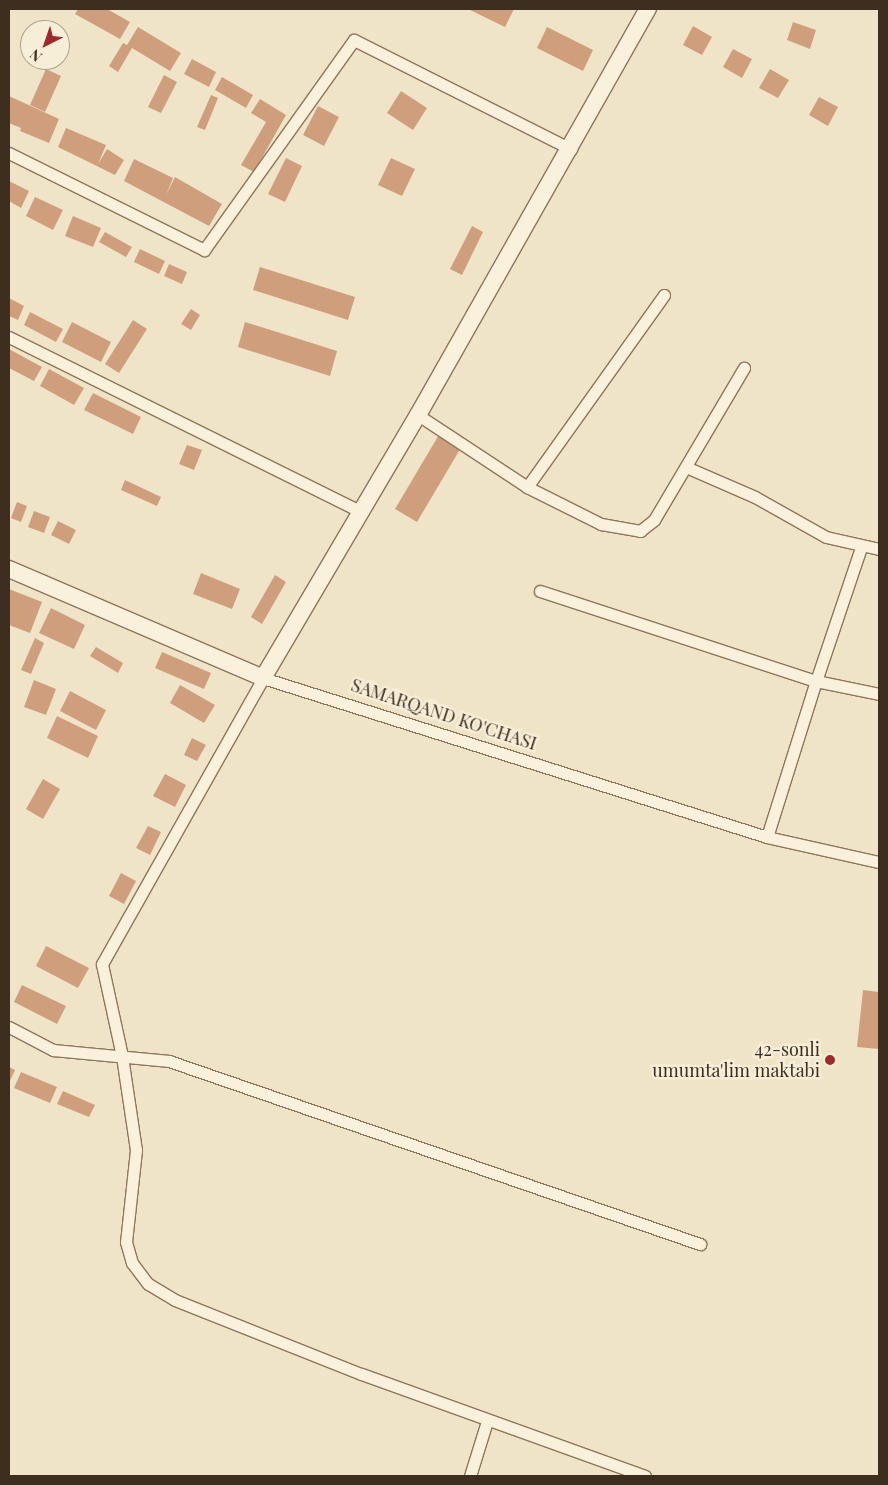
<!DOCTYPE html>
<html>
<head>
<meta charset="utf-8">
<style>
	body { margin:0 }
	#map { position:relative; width:888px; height:1485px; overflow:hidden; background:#f0e4c8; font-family:"Playfair Display",serif }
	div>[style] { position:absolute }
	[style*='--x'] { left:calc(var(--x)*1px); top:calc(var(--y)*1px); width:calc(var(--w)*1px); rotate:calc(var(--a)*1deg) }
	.building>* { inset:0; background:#cf9f7d }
	.roads { filter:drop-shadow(1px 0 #8d765c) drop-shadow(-1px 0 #8d765c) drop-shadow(0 1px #8d765c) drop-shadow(0 -1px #8d765c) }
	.street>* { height:11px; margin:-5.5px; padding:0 5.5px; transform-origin:5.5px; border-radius:5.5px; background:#faf1dc }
	.secondary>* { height:16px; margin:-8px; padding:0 8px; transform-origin:8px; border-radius:8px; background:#faf1dc }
	.dots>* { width:14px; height:14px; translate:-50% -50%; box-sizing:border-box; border:2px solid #f7eed8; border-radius:50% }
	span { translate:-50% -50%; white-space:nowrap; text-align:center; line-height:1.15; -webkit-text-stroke:4.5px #f7eed8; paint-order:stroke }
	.street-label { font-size:18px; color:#3d2e20 }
	.poi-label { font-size:18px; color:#3d2e20 }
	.right { translate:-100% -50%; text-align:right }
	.frame { position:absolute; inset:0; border:10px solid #3d2e20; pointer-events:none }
	.north { position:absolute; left:20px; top:20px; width:50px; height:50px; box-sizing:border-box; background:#f7eed8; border:1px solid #ada18e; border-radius:50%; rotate:221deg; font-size:14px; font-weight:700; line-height:20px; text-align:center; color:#3d2e20 }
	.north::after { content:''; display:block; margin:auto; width:18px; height:22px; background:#9e2a2b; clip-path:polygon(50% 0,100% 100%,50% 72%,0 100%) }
</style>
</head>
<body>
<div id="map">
	<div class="building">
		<i style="clip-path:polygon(78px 9px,107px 9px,130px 22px,120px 39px,75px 14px)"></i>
		<i style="clip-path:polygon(468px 9px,514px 9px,505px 27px)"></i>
		<i style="clip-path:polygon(793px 22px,816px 30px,810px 49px,787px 40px)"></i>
		<i style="clip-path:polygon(693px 26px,712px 37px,702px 55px,683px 45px)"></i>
		<i style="clip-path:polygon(138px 27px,181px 53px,170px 71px,132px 48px,118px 72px,109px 66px,123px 43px,127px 45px)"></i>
		<i style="clip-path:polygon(547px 27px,593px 50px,583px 71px,537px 48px)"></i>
		<i style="clip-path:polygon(733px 49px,752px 59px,742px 78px,723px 67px)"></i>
		<i style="clip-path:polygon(192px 59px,216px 72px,209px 87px,184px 74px)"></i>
		<i style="clip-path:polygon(46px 69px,61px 76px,45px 112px,30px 105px)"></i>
		<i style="clip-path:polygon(770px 69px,789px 80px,778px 98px,759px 88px)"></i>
		<i style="clip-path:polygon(164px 75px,177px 82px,161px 113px,148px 107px)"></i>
		<i style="clip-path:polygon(222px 77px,253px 95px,246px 108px,215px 90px)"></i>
		<i style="clip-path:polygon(401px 91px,427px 108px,413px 130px,387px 113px)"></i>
		<i style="clip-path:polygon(211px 95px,218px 98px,205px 130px,197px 127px)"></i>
		<i style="clip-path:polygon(9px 96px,59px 119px,49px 143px,20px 131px,21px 128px,9px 123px)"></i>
		<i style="clip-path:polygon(819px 97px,838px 107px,828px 126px,809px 115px)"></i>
		<i style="clip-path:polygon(260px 99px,286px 115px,254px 172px,241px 165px,266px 122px,251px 113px)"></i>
		<i style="clip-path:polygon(318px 106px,339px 117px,324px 146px,303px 135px)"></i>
		<i style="clip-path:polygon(66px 128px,106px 145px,98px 164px,107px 149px,124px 160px,115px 175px,58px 147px)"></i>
		<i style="clip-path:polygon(286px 158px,302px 166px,285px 202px,268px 194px)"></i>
		<i style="clip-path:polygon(391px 158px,415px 169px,402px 196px,378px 185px)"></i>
		<i style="clip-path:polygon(134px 159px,173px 178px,166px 195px,175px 177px,222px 204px,209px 226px,124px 181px)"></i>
		<i style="clip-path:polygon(9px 181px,29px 191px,21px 208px,9px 201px)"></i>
		<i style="clip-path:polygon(35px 197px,63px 210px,53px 230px,26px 216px)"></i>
		<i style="clip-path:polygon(73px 216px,101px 228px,93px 247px,65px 236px)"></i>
		<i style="clip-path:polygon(472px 226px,483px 232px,462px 275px,450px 269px)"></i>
		<i style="clip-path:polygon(105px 232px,132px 247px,126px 257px,99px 242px)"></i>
		<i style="clip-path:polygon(140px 249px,165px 261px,159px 274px,134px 262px)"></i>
		<i style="clip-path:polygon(169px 264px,187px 272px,182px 284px,164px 276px)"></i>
		<i style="clip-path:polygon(260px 267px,355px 297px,348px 320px,253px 290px)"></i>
		<i style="clip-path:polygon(9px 298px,24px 306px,18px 320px,9px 316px)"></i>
		<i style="clip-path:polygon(191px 309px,200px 315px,191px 330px,181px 324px)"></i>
		<i style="clip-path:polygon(30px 312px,63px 329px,56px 342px,24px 325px)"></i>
		<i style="clip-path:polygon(133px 320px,147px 329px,119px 373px,105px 364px)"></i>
		<i style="clip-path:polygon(72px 322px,111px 342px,101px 362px,62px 342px)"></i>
		<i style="clip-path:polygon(245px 322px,337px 351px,330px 376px,238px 347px)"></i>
		<i style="clip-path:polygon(9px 349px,42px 367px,34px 381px,9px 368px)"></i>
		<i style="clip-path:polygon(49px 369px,84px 388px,74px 405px,40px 386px)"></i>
		<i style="clip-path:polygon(93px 393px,141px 417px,133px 434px,84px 410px)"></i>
		<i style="clip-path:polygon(440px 433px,462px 446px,417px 522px,395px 509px)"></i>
		<i style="clip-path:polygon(187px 445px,202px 450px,194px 470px,179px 464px)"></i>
		<i style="clip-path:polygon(125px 480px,161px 497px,157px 506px,121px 490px)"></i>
		<i style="clip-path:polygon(17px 502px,27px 506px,21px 522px,11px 518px)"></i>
		<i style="clip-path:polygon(34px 511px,50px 517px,44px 533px,28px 527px)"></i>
		<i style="clip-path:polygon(58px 521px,76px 530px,69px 544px,51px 535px)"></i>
		<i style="clip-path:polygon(201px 573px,240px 589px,232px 609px,193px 594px)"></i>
		<i style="clip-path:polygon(275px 575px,286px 582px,262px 624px,251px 617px)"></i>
		<i style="clip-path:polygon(9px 589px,42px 602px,30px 633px,9px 625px)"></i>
		<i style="clip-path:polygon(51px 608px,85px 625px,74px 649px,39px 633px)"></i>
		<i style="clip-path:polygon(35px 638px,44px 643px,31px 674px,21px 670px)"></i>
		<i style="clip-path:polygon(96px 647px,123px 663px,118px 673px,90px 656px)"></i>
		<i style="clip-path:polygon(162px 652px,211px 673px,204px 689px,155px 668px)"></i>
		<i style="clip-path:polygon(34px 680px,56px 689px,46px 715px,24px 707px)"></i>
		<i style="clip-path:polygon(180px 685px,215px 705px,204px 723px,170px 703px)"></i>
		<i style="clip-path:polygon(70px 691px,106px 710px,96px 730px,60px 711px)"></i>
		<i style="clip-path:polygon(57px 716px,98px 736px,88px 758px,47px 738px)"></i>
		<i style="clip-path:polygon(192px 738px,206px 745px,197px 761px,184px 755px)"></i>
		<i style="clip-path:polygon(165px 774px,186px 785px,175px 807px,153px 796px)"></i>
		<i style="clip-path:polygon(43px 779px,60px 789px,43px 819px,26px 809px)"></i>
		<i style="clip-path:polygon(148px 826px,161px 832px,150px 855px,136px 848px)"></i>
		<i style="clip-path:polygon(121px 873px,136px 881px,124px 904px,109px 896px)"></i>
		<i style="clip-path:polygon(46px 946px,89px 968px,78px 988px,36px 966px)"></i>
		<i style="clip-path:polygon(22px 985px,66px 1006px,57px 1024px,14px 1002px)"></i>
		<i style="clip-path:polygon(863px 990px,879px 992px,879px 1049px,857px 1047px)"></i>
		<i style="clip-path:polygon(9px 1067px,15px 1070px,9px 1083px)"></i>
		<i style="clip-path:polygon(21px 1072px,57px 1087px,50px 1103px,14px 1088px)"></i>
		<i style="clip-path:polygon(63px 1091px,95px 1105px,89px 1117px,57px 1104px)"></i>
	</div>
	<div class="roads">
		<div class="street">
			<i style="--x:9;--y:153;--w:218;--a:26.4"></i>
			<i style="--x:204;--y:250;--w:258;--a:-54.5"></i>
			<i style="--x:354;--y:40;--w:243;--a:26.7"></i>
			<i style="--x:664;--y:295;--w:236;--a:125.5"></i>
			<i style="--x:527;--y:487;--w:83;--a:26.6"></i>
			<i style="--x:601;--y:524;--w:40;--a:10"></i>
			<i style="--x:640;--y:531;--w:18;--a:-38"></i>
			<i style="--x:654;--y:520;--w:177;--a:-59.4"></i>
			<i style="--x:9;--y:337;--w:391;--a:26.4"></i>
			<i style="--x:418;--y:415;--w:131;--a:33.4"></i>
			<i style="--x:686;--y:467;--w:75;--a:23.5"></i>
			<i style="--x:755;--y:497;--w:81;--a:29.4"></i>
			<i style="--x:826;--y:537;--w:54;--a:12.8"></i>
			<i style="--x:540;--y:591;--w:290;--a:18.1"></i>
			<i style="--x:816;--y:681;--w:141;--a:-71.4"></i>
			<i style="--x:767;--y:837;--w:164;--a:-72.6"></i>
			<i style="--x:816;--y:681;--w:64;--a:11.7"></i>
			<i style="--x:9;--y:1027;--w:50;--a:27.6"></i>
			<i style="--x:53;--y:1050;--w:117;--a:5.4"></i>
			<i style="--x:169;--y:1061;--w:562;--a:19.02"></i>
			<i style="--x:470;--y:1476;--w:58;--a:-72.8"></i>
			<i style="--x:645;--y:1476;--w:302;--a:-160.2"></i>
			<i style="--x:361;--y:1374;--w:200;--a:-158.3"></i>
			<i style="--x:175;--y:1300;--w:31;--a:-149"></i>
			<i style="--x:148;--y:1284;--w:26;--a:-127"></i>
			<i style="--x:132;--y:1263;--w:22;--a:-106"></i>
			<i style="--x:126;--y:1242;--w:93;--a:-83.8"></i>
			<i style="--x:136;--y:1150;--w:95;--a:-98.5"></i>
			<i style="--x:122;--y:1056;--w:94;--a:-102.3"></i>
			<i style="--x:102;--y:964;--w:328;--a:-60.6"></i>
			<i style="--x:263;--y:678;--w:528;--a:17.51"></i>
			<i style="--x:767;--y:837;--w:115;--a:12.6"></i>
		</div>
		<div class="secondary">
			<i style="--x:9;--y:569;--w:276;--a:23.2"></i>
			<i style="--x:263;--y:678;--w:305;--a:-59.5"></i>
			<i style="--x:418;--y:415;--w:467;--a:-60.5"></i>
		</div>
	</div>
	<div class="dots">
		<i style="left:830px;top:1060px;background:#9e2a2b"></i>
	</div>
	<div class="street-label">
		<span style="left:444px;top:714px;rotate:18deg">SAMARQAND KO'CHASI</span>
	</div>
	<div class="poi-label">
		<span class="right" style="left:820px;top:1060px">42-sonli<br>umumta'lim maktabi</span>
	</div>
	<div class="frame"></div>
	<div class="north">N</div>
</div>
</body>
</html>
